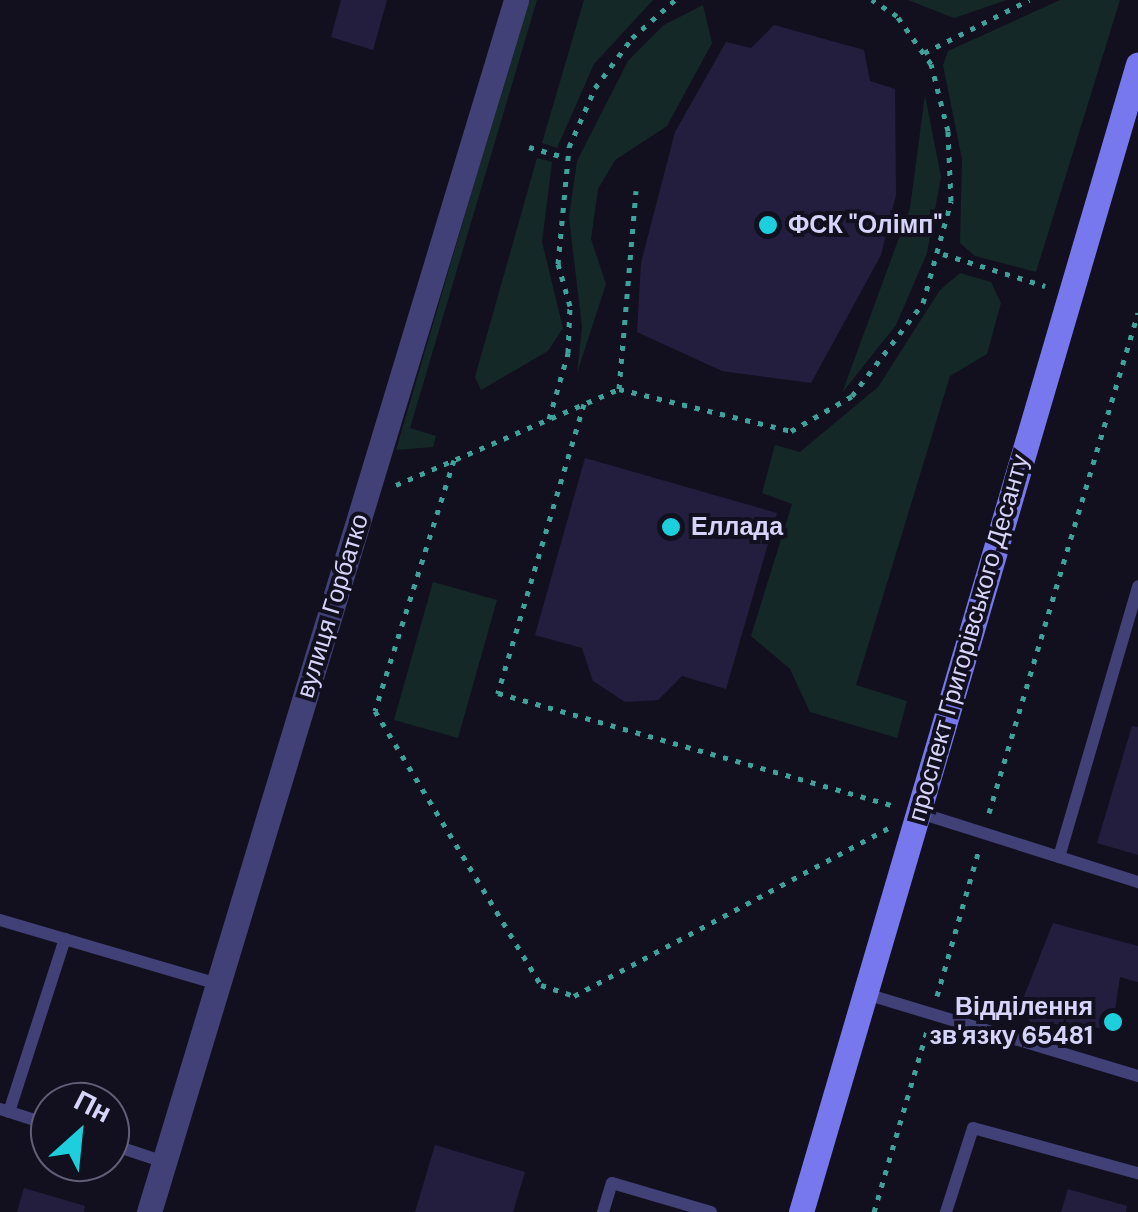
<!DOCTYPE html>
<html>
<head>
<meta charset="utf-8">
<style>
	body { margin:0 }
	#map { position:relative; width:1138px; height:1212px; overflow:hidden; background:#12101f; font-family:"DM Sans",sans-serif }
	div>[style] { position:absolute }
	[style*='--x'] { left:calc(var(--x)*1px); top:calc(var(--y)*1px); width:calc(var(--w)*1px); rotate:calc(var(--a)*1deg) }
	.green>* { inset:0; background:#142827 }
	.building>* { inset:0; background:#231e3e }
	.path>* { height:5px; margin-top:-2.5px; transform-origin:0; background:repeating-linear-gradient(90deg,#3da39a 0 5px,transparent 0 13px) }
	.lane>* { height:12px; margin:-6px; padding:0 6px; transform-origin:6px; border-radius:6px; background:#414178 }
	.street>* { height:25px; margin:-12.5px; padding:0 12.5px; transform-origin:12.5px; border-radius:12.5px; background:#414178 }
	.secondary>* { height:25px; margin:-12.5px; padding:0 12.5px; transform-origin:12.5px; border-radius:12.5px; background:#7778ed }
	.dots>* { width:28px; height:28px; translate:-50% -50%; box-sizing:border-box; border:5px solid #12101f; border-radius:50% }
	span { translate:-50% -50%; white-space:nowrap; text-align:center; line-height:1.15; -webkit-text-stroke:8px #12101f; paint-order:stroke }
	.poi-label { font-size:25px; color:#d7d4f9; font-weight:700 }
	.left { translate:0 -50%; text-align:left }
	.right { translate:-100% -50%; text-align:right }
	.street-label { font-size:25px; color:#d7d4f9 }
	.north { position:absolute; left:30px; top:1082px; width:100px; height:100px; box-sizing:border-box; background:#12101f; border:2px solid #615e76; border-radius:50%; rotate:27deg; font-size:28px; font-weight:700; line-height:40px; text-align:center; color:#d7d4f9 }
	.north::after { content:''; display:block; margin:auto; width:35px; height:45px; background:#1dcfdc; clip-path:polygon(50% 0,100% 100%,50% 72%,0 100%) }
</style>
</head>
<body>
<div id="map">
	<div class="green">
		<i style="clip-path:polygon(528px 0,537px 0,410px 428px,436px 436px,433px 447px,396px 450px)"></i>
		<i style="clip-path:polygon(584px 0,653px 0,594px 64px,557px 148px,542px 143px)"></i>
		<i style="clip-path:polygon(908px 0,1007px 0,954px 18px)"></i>
		<i style="clip-path:polygon(1060px 0,1120px 0,1036px 272px,975px 256px,960px 243px,962px 159px,943px 65px,948px 51px)"></i>
		<i style="clip-path:polygon(703px 5px,712px 43px,667px 126px,615px 160px,598px 189px,591px 239px,606px 284px,577px 373px,582px 327px,569px 217px,577px 161px,628px 61px,664px 25px)"></i>
		<i style="clip-path:polygon(925px 95px,941px 177px,927px 253px,896px 325px,842px 393px,910px 208px)"></i>
		<i style="clip-path:polygon(537px 158px,552px 162px,542px 242px,563px 328px,548px 351px,481px 390px,475px 377px)"></i>
		<i style="clip-path:polygon(960px 273px,991px 282px,1001px 303px,987px 354px,950px 376px,856px 685px,907px 701px,897px 738px,810px 712px,790px 669px,751px 636px,792px 504px,762px 493px,775px 445px,800px 452px,878px 387px,940px 290px)"></i>
		<i style="clip-path:polygon(433px 582px,497px 600px,458px 738px,394px 720px)"></i>
	</div>
	<div class="building">
		<i style="clip-path:polygon(341px 0,387px 0,373px 50px,331px 37px)"></i>
		<i style="clip-path:polygon(774px 25px,864px 50px,870px 81px,895px 89px,896px 195px,881px 255px,811px 383px,722px 371px,637px 332px,641px 263px,675px 132px,726px 42px,751px 48px)"></i>
		<i style="clip-path:polygon(585px 458px,777px 513px,726px 689px,682px 676px,658px 700px,625px 702px,593px 681px,582px 648px,535px 635px)"></i>
		<i style="clip-path:polygon(1132px 726px,1138px 727px,1138px 855px,1097px 843px)"></i>
		<i style="clip-path:polygon(1053px 923px,1138px 946px,1138px 982px,1120px 977px,1112px 1029px,1031px 1022px,1019px 1009px)"></i>
		<i style="clip-path:polygon(435px 1145px,525px 1172px,513px 1212px,415px 1212px)"></i>
		<i style="clip-path:polygon(24px 1188px,85px 1206px,84px 1212px,17px 1212px)"></i>
		<i style="clip-path:polygon(1068px 1189px,1127px 1206px,1126px 1212px,1061px 1212px)"></i>
	</div>
	<div class="path">
		<i style="--x:924;--y:53;--w:118;--a:-26.8"></i>
		<i style="--x:529;--y:147;--w:40;--a:16"></i>
		<i style="--x:943;--y:254;--w:107;--a:17.4"></i>
		<i style="--x:619;--y:389;--w:199;--a:-85.1"></i>
		<i style="--x:584;--y:404;--w:302;--a:106.6"></i>
		<i style="--x:498;--y:693;--w:412;--a:15.9"></i>
		<i style="--x:549;--y:419;--w:69;--a:-73.9"></i>
		<i style="--x:568;--y:353;--w:47;--a:-87.6"></i>
		<i style="--x:570;--y:306;--w:44;--a:-105.9"></i>
		<i style="--x:558;--y:264;--w:118;--a:-84.6"></i>
		<i style="--x:569;--y:147;--w:64;--a:-66.2"></i>
		<i style="--x:595;--y:88;--w:62;--a:-53.5"></i>
		<i style="--x:632;--y:38;--w:57;--a:-41.5"></i>
		<i style="--x:454;--y:460;--w:263;--a:107.5"></i>
		<i style="--x:375;--y:711;--w:320;--a:58.8"></i>
		<i style="--x:541;--y:985;--w:35;--a:18"></i>
		<i style="--x:574;--y:996;--w:356;--a:-28.1"></i>
		<i style="--x:396;--y:485;--w:243;--a:-23.3"></i>
		<i style="--x:619;--y:389;--w:177;--a:13.7"></i>
		<i style="--x:791;--y:431;--w:70;--a:-29.8"></i>
		<i style="--x:852;--y:396;--w:117;--a:-52.6"></i>
		<i style="--x:923;--y:303;--w:106;--a:-74.6"></i>
		<i style="--x:951;--y:201;--w:70;--a:-92.5"></i>
		<i style="--x:948;--y:131;--w:69;--a:-104.2"></i>
		<i style="--x:931;--y:64;--w:59;--a:-125.3"></i>
		<i style="--x:897;--y:16;--w:30;--a:-147"></i>
		<i style="--x:989;--y:813;--w:522;--a:-73.41"></i>
		<i style="--x:937;--y:996;--w:149;--a:-74"></i>
		<i style="--x:874;--y:1212;--w:189;--a:-73.7"></i>
	</div>
	<div class="lane">
		<i style="--x:917;--y:812;--w:232;--a:17.6"></i>
		<i style="--x:1059;--y:857;--w:282;--a:-73.7"></i>
		<i style="--x:0;--y:920;--w:227;--a:16.4"></i>
		<i style="--x:866;--y:994;--w:284;--a:16.8"></i>
		<i style="--x:0;--y:1109;--w:52;--a:17.7"></i>
		<i style="--x:9;--y:1112;--w:182;--a:-72.1"></i>
		<i style="--x:110;--y:1144;--w:57;--a:18.4"></i>
		<i style="--x:603;--y:1212;--w:30;--a:-73"></i>
		<i style="--x:612;--y:1183;--w:103;--a:16.3"></i>
		<i style="--x:946;--y:1212;--w:88;--a:-72.2"></i>
		<i style="--x:973;--y:1128;--w:171;--a:15.3"></i>
	</div>
	<div class="street">
		<i style="--x:149;--y:1212;--w:1266;--a:-73.15"></i>
	</div>
	<div class="secondary">
		<i style="--x:801;--y:1212;--w:1196;--a:-73.64"></i>
	</div>
	<div class="dots">
		<i style="left:768px;top:225px;background:#1dcfdc"></i>
		<i style="left:671px;top:527px;background:#1dcfdc"></i>
		<i style="left:1113px;top:1022px;background:#1dcfdc"></i>
	</div>
	<div class="poi-label">
		<span class="left" style="left:788px;top:225px">ФСК "Олімп"</span>
		<span class="left" style="left:691px;top:527px">Еллада</span>
		<span class="right" style="left:1093px;top:1022px">Відділення<br>зв'язку 65481</span>
	</div>
	<div class="street-label">
		<span style="left:333px;top:606px;rotate:-73deg">вулиця Горбатко</span>
		<span style="left:969px;top:638px;rotate:-74deg">проспект Григорівського Десанту</span>
	</div>
	<div class="north">Пн</div>
</div>
</body>
</html>
